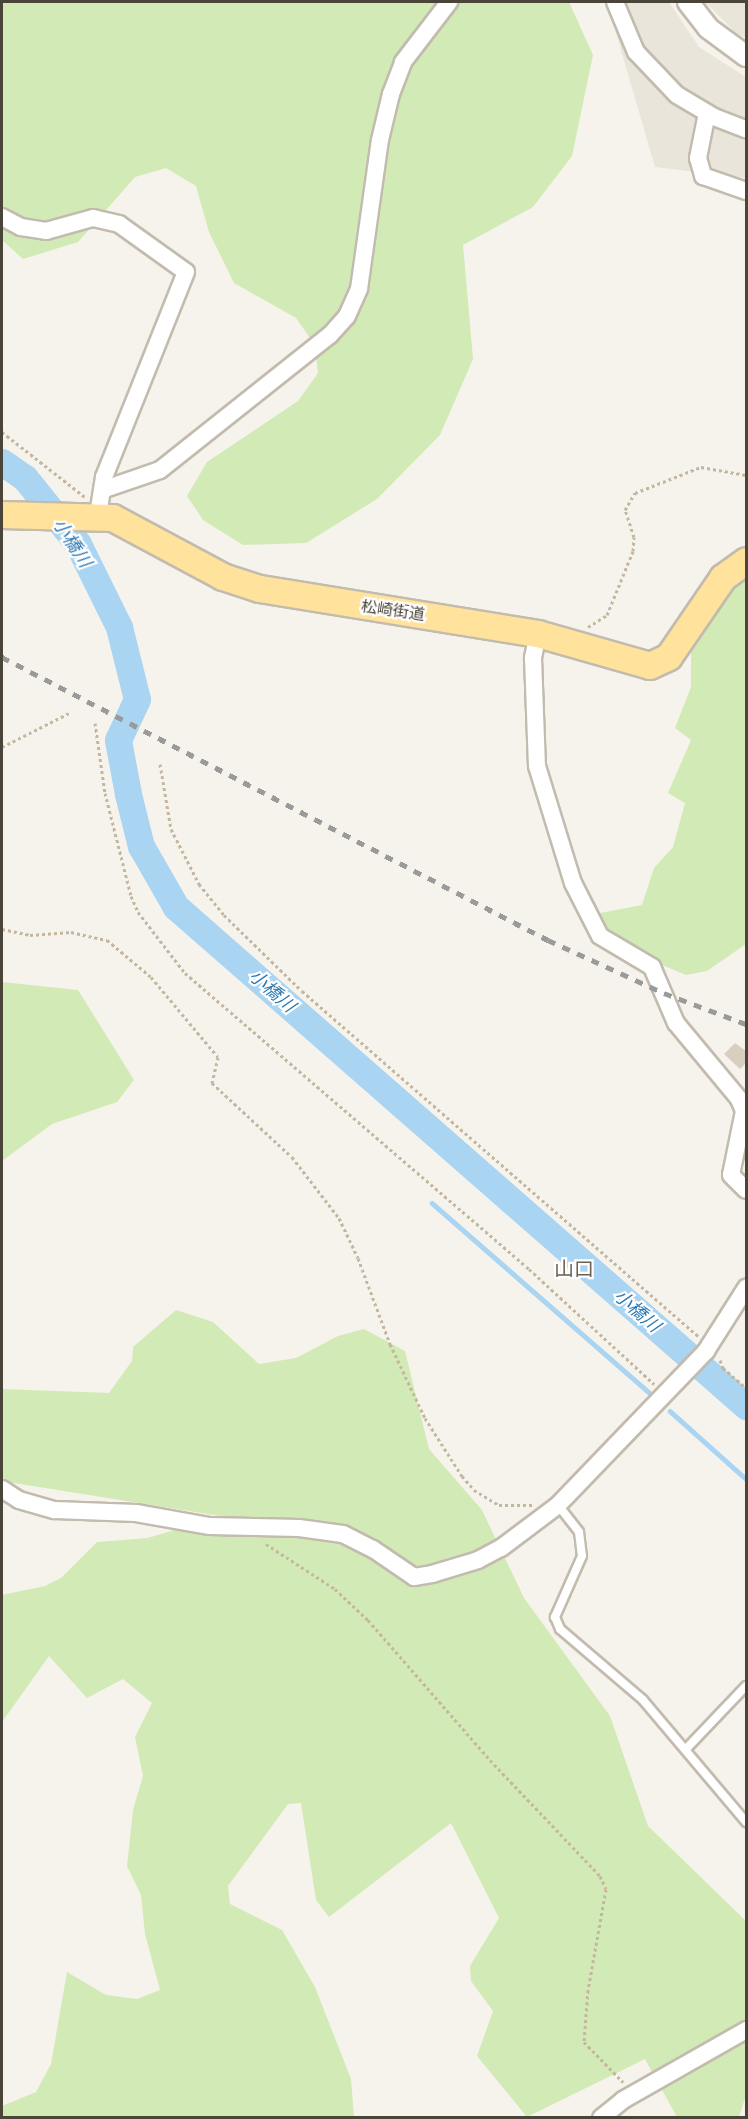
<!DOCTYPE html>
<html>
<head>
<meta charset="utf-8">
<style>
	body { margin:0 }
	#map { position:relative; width:748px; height:2119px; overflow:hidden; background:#f6f3ec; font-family:Jost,"Noto Sans JP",sans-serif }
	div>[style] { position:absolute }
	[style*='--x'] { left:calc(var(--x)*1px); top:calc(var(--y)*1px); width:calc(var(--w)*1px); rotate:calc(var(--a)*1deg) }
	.residential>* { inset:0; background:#eae5da }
	.green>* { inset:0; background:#d2eab5 }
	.stream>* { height:4.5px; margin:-2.25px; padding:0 2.25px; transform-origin:2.25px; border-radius:2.25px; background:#a9d4f2 }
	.river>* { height:27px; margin:-13.5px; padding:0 13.5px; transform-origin:13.5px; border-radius:13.5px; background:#a9d4f2 }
	.building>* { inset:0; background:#d8cfc1 }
	.path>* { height:3px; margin-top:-1.5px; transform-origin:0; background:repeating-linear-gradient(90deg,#c4b79f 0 3px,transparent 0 6px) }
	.roads { filter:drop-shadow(2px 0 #c2bbae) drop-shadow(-2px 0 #c2bbae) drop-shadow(0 2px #c2bbae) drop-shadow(0 -2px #c2bbae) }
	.service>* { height:8px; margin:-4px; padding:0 4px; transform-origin:4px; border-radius:4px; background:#fff }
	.minor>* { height:16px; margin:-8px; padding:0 8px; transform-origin:8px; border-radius:8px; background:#fff }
	.tertiary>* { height:20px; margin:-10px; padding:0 10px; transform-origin:10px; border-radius:10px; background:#fff }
	.primary>* { height:26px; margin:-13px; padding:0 13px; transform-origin:13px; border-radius:13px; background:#ffe39c }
	.rail>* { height:4.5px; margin-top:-2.25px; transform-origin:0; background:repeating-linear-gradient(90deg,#9a9a9a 0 8px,transparent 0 16px) }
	span { translate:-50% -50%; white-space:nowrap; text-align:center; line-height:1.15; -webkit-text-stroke:4.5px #fff; paint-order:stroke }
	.street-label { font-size:16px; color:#4b4439 }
	.water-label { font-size:18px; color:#2e7ab2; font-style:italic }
	.quarter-label { font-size:20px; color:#6e6250 }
	.frame { position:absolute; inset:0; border:3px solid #4b4439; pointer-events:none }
</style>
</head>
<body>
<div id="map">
	<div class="residential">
		<i style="clip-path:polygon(607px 2px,669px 2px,699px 47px,746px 77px,746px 178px,655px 167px)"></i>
		<i style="clip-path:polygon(705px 2px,746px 2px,746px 38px,737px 34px)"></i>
	</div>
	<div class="green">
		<i style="clip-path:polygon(2px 2px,569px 2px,593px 55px,572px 156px,533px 207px,463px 245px,473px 359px,440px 435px,377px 499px,306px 543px,243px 545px,203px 520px,187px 496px,207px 462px,298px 401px,318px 373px,315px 345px,296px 318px,234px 283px,209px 232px,196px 186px,166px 168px,135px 177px,78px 242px,23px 259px,2px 240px)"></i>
		<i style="clip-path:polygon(746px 577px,746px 944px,707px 971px,686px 975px,629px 951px,611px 938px,595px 914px,642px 905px,654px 868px,673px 847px,685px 803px,668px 793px,691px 740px,675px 728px,691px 687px,691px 649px,696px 634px,736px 582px)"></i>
		<i style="clip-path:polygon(2px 982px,78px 990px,134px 1080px,117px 1102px,52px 1124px,2px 1161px)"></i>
		<i style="clip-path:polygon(176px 1310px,213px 1322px,259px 1364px,296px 1358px,338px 1336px,364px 1329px,405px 1351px,429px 1449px,482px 1510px,524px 1598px,610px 1716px,648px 1826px,746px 1921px,746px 2095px,739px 2117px,677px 2117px,645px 2059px,527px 2117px,477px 2056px,493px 2011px,471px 1981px,470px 1966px,499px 1918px,451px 1823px,329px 1917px,316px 1900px,301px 1803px,288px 1804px,228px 1886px,230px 1904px,282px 1930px,315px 1987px,351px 2079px,354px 2117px,2px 2117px,2px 2106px,36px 2092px,51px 2064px,67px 1972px,106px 1995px,137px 1999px,160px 1990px,145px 1934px,141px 1895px,127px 1866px,133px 1810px,143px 1776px,135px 1737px,152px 1703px,123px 1679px,87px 1698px,49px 1656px,2px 1722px,2px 1595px,45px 1586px,61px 1578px,97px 1542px,148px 1538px,220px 1516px,8px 1482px,2px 1478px,2px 1389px,109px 1393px,132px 1361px,133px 1347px)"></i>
	</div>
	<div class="stream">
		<i style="--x:432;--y:1203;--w:288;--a:41.1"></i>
		<i style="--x:670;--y:1411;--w:102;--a:41.8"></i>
	</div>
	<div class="river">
		<i style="--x:2;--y:462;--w:28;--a:35"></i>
		<i style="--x:25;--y:478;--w:85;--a:51.2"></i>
		<i style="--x:78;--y:544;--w:93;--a:63.7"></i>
		<i style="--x:119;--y:627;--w:74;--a:76"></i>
		<i style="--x:137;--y:699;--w:45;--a:114.9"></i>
		<i style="--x:118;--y:740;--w:55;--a:79.5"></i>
		<i style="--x:128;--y:794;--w:54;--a:76"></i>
		<i style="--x:141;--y:846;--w:70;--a:60.2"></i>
		<i style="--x:176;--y:907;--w:758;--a:41.2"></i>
	</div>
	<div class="building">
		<i style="clip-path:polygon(735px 1043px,746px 1051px,746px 1063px,740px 1069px,724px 1054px)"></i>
	</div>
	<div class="path">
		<i style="--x:2;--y:432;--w:105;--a:38.1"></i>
		<i style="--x:588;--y:627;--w:22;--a:-32"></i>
		<i style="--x:607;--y:615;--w:69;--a:-67.9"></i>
		<i style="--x:633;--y:551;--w:14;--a:-86"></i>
		<i style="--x:634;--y:537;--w:28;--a:-108"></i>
		<i style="--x:625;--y:510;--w:20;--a:-60"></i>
		<i style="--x:635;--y:493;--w:71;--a:-21.5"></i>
		<i style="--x:701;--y:467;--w:46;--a:10.1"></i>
		<i style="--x:95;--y:723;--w:71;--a:81.9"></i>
		<i style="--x:105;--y:793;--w:106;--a:75.8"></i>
		<i style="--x:131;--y:896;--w:17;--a:66"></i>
		<i style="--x:138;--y:912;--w:77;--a:52.4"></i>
		<i style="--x:185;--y:973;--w:454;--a:40.7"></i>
		<i style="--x:529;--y:1269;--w:170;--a:42.6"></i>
		<i style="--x:2;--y:747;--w:75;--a:-26.9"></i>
		<i style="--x:160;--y:764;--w:66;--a:80.4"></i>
		<i style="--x:171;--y:829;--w:62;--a:63"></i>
		<i style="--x:199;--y:884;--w:40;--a:51"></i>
		<i style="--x:224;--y:915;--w:109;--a:44.3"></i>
		<i style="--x:302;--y:991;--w:527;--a:41.07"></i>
		<i style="--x:2;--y:929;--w:29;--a:12"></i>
		<i style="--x:30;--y:935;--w:41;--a:-4.2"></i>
		<i style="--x:71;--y:932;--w:37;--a:13"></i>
		<i style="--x:107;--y:940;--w:57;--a:40.1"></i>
		<i style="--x:151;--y:977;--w:104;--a:50.1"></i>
		<i style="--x:218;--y:1057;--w:27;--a:103"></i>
		<i style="--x:212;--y:1083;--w:109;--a:42.8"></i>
		<i style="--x:292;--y:1157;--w:77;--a:52.4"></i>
		<i style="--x:339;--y:1218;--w:44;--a:64.6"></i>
		<i style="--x:358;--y:1258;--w:92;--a:69.6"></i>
		<i style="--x:390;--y:1344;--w:82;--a:64.7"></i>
		<i style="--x:425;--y:1418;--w:69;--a:57.5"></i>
		<i style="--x:462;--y:1476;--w:18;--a:49"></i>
		<i style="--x:474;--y:1490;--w:29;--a:31"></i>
		<i style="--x:499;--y:1505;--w:33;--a:0"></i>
		<i style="--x:720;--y:1360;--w:9;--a:69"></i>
		<i style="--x:723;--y:1368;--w:30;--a:41"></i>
		<i style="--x:266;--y:1544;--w:82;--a:33.1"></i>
		<i style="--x:335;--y:1589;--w:45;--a:43.2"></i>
		<i style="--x:368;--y:1620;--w:186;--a:48.9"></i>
		<i style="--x:490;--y:1760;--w:160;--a:46.5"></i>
		<i style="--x:600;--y:1876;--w:14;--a:65"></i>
		<i style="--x:606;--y:1889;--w:103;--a:100.1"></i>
		<i style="--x:588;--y:1990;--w:52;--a:94.4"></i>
		<i style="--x:584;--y:2042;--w:56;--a:45.7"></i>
	</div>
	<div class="roads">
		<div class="service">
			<i style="--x:558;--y:1505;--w:34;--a:52"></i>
			<i style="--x:579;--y:1532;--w:24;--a:83"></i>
			<i style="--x:582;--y:1556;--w:67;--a:113.9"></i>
			<i style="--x:555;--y:1617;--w:13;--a:67"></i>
			<i style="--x:560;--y:1629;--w:109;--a:40.5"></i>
			<i style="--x:643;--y:1700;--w:160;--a:49.8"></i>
			<i style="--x:686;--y:1749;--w:87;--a:-46.4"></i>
		</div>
		<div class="minor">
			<i style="--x:615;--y:2;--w:54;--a:67.2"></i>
			<i style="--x:636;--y:52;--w:59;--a:46.4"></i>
			<i style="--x:677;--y:95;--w:43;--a:30.7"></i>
			<i style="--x:714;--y:117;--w:34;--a:21"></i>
			<i style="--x:707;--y:113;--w:46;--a:101.3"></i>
			<i style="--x:698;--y:158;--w:19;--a:74"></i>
			<i style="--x:703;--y:176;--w:46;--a:19.2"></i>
			<i style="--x:2;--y:217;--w:21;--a:28"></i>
			<i style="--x:21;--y:227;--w:25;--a:9"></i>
			<i style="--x:46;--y:231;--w:49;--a:-15.5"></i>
			<i style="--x:93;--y:218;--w:27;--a:13"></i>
			<i style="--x:119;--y:224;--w:82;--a:35.6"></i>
			<i style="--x:186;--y:272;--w:221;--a:111.8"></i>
			<i style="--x:104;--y:477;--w:32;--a:99"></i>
			<i style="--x:99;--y:509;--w:7;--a:74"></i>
			<i style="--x:102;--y:490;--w:61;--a:-19"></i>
			<i style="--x:160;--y:470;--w:217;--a:-38.5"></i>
			<i style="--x:330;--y:335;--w:25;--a:-48"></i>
			<i style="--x:347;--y:316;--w:30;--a:-66"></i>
			<i style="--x:359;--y:289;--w:150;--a:-82"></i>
			<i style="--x:380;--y:140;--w:47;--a:-76.6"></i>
			<i style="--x:391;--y:94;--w:34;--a:-69"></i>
			<i style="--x:403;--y:62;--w:76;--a:-52.5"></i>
			<i style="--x:538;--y:634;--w:25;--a:102"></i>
			<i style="--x:533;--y:658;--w:108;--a:87.9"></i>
			<i style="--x:537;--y:766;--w:122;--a:72.9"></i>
			<i style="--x:573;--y:883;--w:59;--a:63"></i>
			<i style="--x:600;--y:936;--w:61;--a:30.8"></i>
			<i style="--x:652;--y:967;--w:61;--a:66.8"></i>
			<i style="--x:676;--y:1023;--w:99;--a:50.3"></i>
			<i style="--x:739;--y:1099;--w:13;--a:67"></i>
			<i style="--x:744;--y:1111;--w:65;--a:101.5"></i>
			<i style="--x:731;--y:1175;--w:21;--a:45"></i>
			<i style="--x:2;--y:1489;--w:20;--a:33"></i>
			<i style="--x:19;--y:1500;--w:37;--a:16"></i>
			<i style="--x:55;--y:1510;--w:81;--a:2.1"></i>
			<i style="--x:136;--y:1513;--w:75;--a:10"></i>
			<i style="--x:210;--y:1526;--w:89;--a:1.3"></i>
			<i style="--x:299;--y:1528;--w:44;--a:7.8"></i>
			<i style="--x:343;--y:1534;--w:34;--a:27"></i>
			<i style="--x:373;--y:1549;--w:50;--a:34.3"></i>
			<i style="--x:414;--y:1577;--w:18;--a:-9"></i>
			<i style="--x:432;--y:1574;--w:48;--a:-16.9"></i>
			<i style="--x:478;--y:1560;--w:26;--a:-28"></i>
			<i style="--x:501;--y:1548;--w:71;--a:-37"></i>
			<i style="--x:558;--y:1505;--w:214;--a:-46.1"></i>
			<i style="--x:706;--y:1351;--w:75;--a:-57.6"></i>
			<i style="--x:601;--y:2118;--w:28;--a:-39"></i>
			<i style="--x:623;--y:2100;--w:142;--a:-29.6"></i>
		</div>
		<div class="tertiary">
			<i style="--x:688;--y:2;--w:33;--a:52"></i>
			<i style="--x:708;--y:28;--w:47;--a:36.4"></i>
		</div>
		<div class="primary">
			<i style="--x:2;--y:515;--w:111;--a:1.5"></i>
			<i style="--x:113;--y:518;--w:125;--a:28.2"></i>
			<i style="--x:223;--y:577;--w:39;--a:18"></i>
			<i style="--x:260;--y:589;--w:282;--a:9.2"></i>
			<i style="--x:538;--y:634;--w:116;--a:15.9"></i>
			<i style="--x:650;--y:666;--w:21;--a:-25"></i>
			<i style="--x:669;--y:657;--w:96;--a:-55.6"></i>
			<i style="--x:723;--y:578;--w:29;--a:-36"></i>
		</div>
	</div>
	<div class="rail">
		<i style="--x:2;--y:657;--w:615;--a:27.4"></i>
		<i style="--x:548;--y:940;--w:128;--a:24.6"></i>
		<i style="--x:664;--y:993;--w:88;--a:20.7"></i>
	</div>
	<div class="street-label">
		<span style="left:393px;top:611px;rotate:8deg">松崎街道</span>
	</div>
	<div class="water-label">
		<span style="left:72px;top:543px;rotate:57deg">小橋川</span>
		<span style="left:272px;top:991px;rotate:41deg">小橋川</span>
		<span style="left:637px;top:1311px;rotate:41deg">小橋川</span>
	</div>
	<div class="quarter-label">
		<span style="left:574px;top:1269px">山口</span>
	</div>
	<div class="frame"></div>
</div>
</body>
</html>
